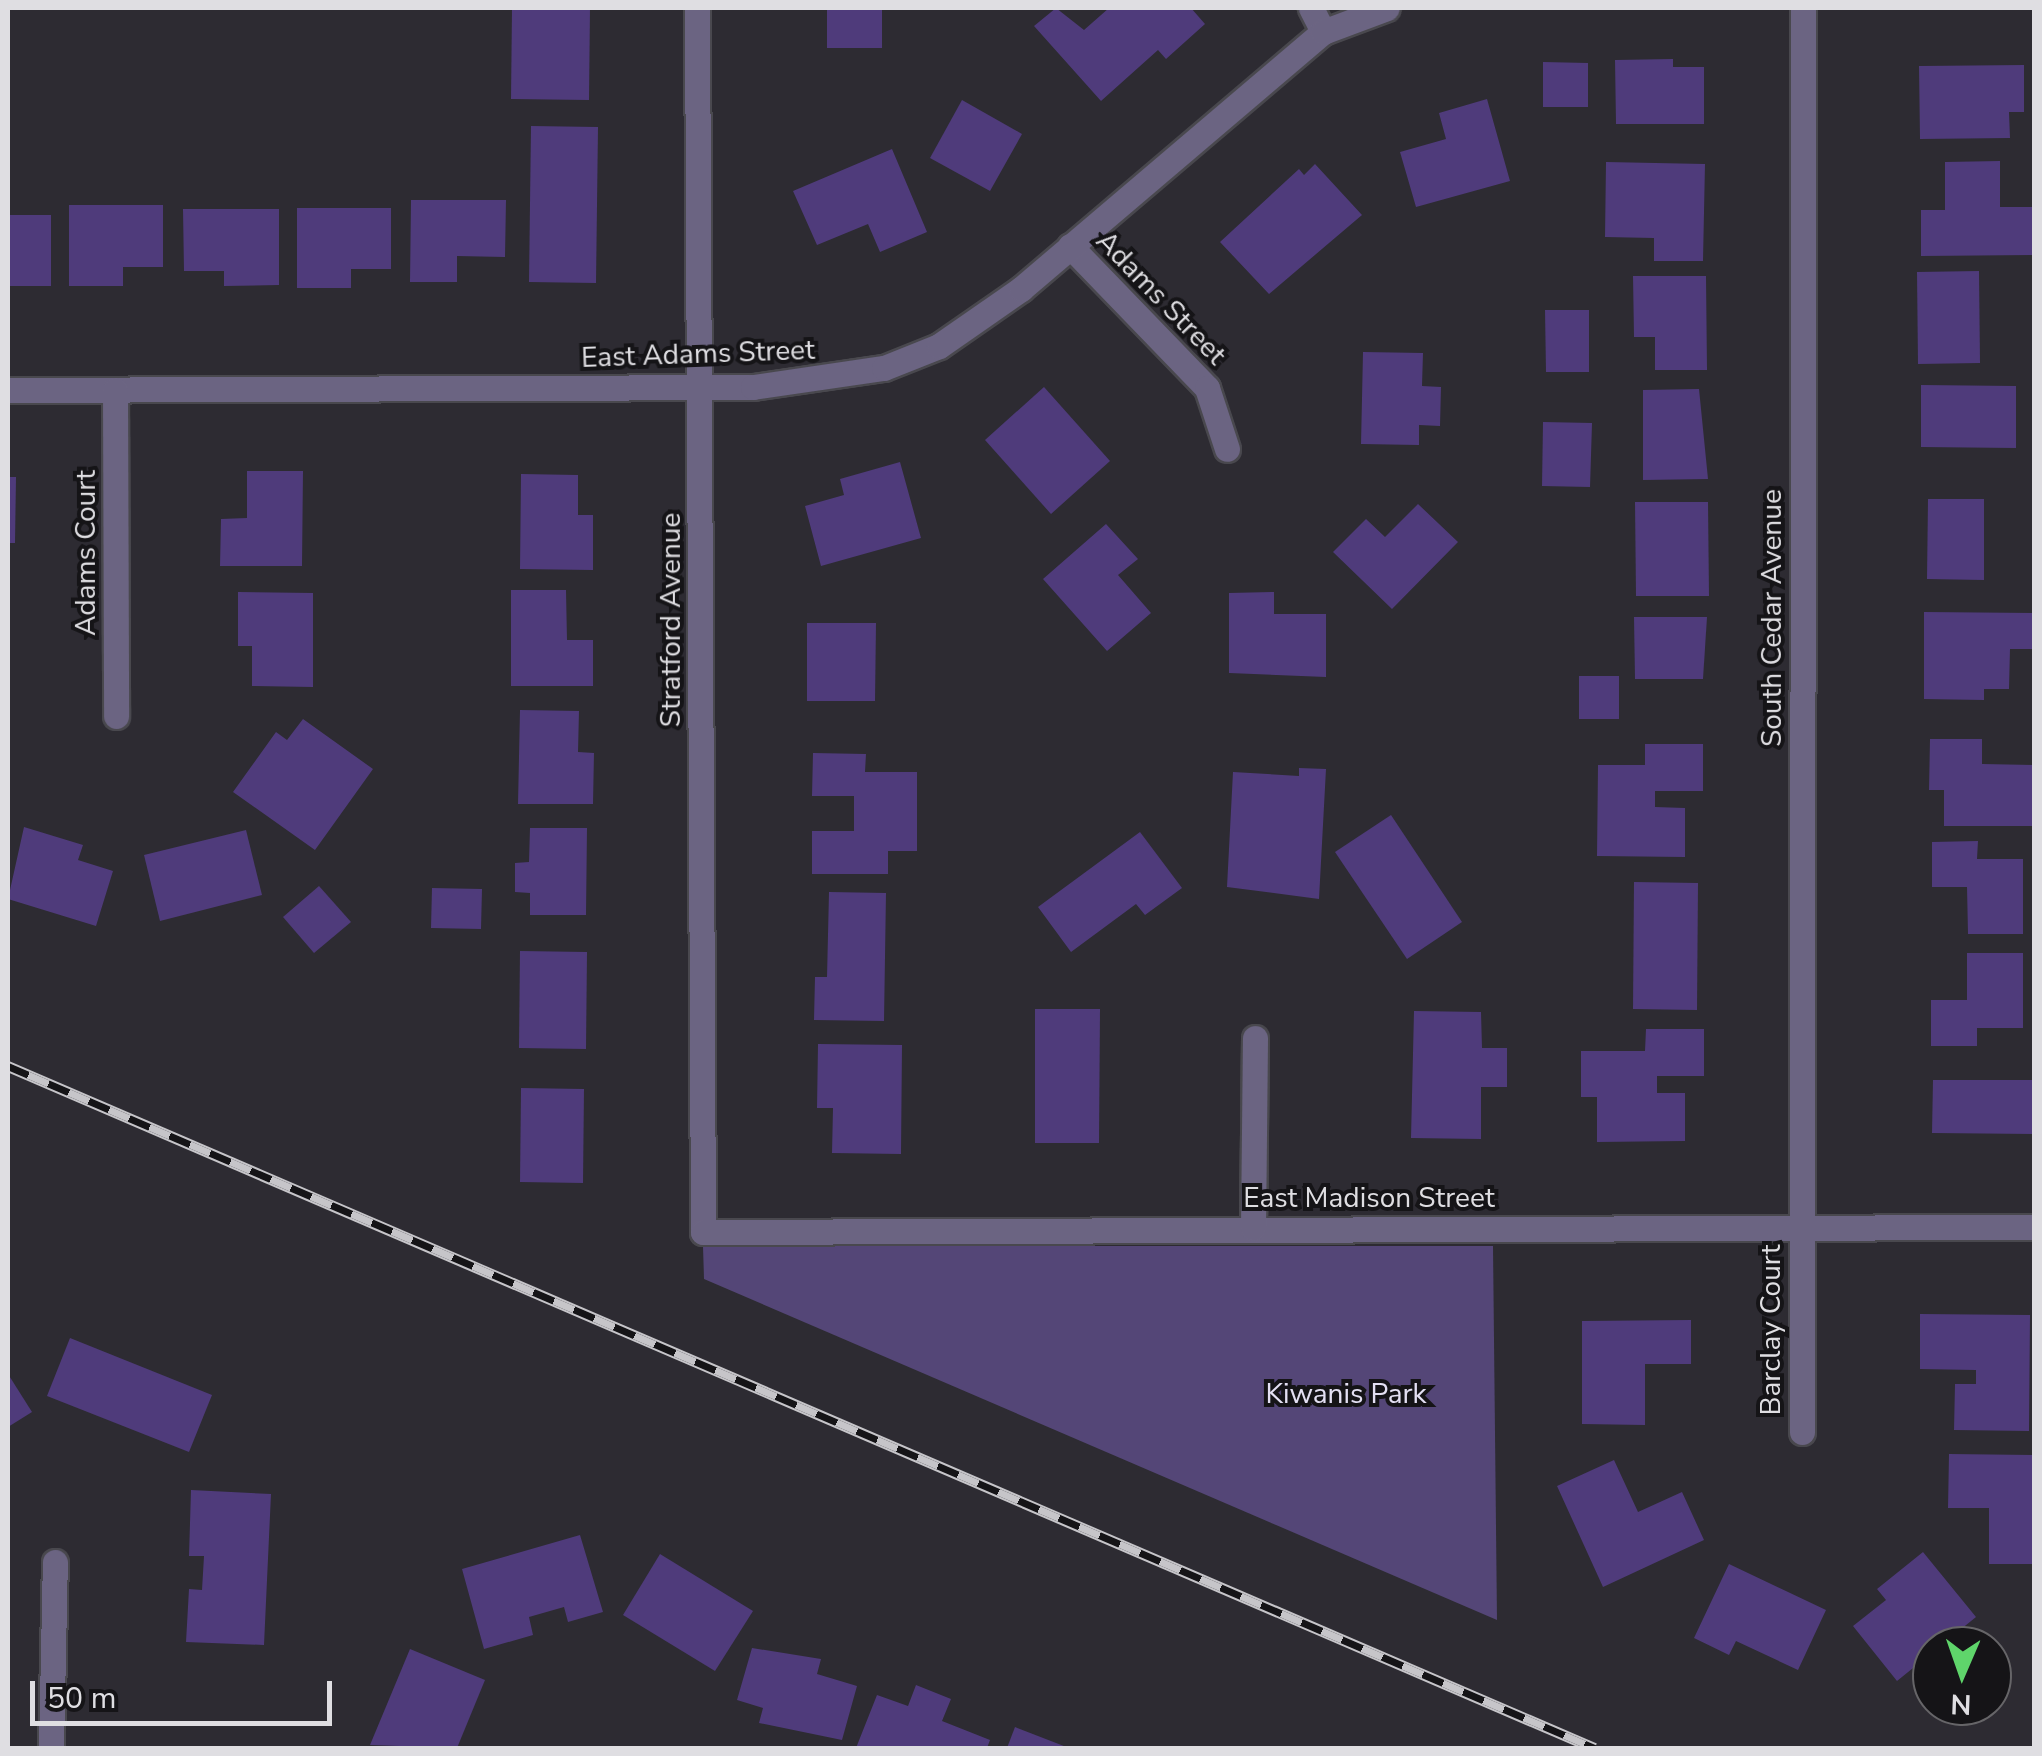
<!DOCTYPE html>
<html>
<head>
<meta charset="utf-8">
<style>
	body { margin:0 }
	#map { position:relative; width:2042px; height:1756px; overflow:hidden; background:#2d2b32; font-family:"Nunito Sans",sans-serif }
	div>[style] { position:absolute }
	[style*='--x'] { left:calc(var(--x)*1px); top:calc(var(--y)*1px); width:calc(var(--w)*1px); rotate:calc(var(--a)*1deg) }
	.green>* { inset:0; background:#544677 }
	.building>* { inset:0; background:#4f3b7b }
	.roads { filter:drop-shadow(2px 0 #49484e) drop-shadow(-2px 0 #49484e) drop-shadow(0 2px #49484e) drop-shadow(0 -2px #49484e) }
	.minor>* { height:25px; margin:-12.5px; padding:0 12.5px; transform-origin:12.5px; border-radius:12.5px; background:#6b6482 }
	.rail>* { height:11px; margin-top:-5.5px; transform-origin:0; background:repeating-linear-gradient(90deg,#151417 0 22px,#c6c5c9 0 44px); box-sizing:border-box; border-block:2px solid #c6c5c9 }
	span { translate:-50% -50%; white-space:nowrap; text-align:center; line-height:1.15; -webkit-text-stroke:8px #151417; paint-order:stroke }
	.street-label { font-size:28px; color:#dfdee2 }
	.park-label { font-size:28px; color:#e4e0f3 }
	.frame { position:absolute; inset:0; border:10px solid #dfdee2; pointer-events:none }
	.north { position:absolute; left:1912px; top:1626px; width:100px; height:100px; box-sizing:border-box; background:#151417; border:2px solid #666568; border-radius:50%; rotate:182deg; font-size:28px; font-weight:700; line-height:40px; text-align:center; color:#dfdee2 }
	.north::after { content:''; display:block; margin:auto; width:35px; height:45px; background:#5fd56b; clip-path:polygon(50% 0,100% 100%,50% 72%,0 100%) }
	.scale { position:absolute; left:30px; top:1681px; width:302px; height:45px; box-sizing:border-box; border:5px solid #dfdee2; border-top:0; padding-left:12px; font-size:30px; line-height:35px; white-space:nowrap; color:#dfdee2; -webkit-text-stroke:8px #151417; paint-order:stroke }
</style>
</head>
<body>
<div id="map">
	<div class="green">
		<i style="clip-path:polygon(703px 1246px,1493px 1246px,1497px 1620px,704px 1279px)"></i>
	</div>
	<div class="building">
		<i style="clip-path:polygon(512px 8px,590px 8px,589px 100px,511px 99px)"></i>
		<i style="clip-path:polygon(827px 8px,882px 8px,882px 48px,827px 48px)"></i>
		<i style="clip-path:polygon(1056px 8px,1084px 30px,1109px 8px,1191px 8px,1205px 24px,1166px 59px,1158px 50px,1101px 101px,1034px 26px)"></i>
		<i style="clip-path:polygon(1673px 59px,1673px 67px,1704px 67px,1704px 124px,1616px 124px,1615px 60px)"></i>
		<i style="clip-path:polygon(1543px 62px,1588px 63px,1588px 107px,1543px 107px)"></i>
		<i style="clip-path:polygon(2024px 65px,2024px 112px,2009px 112px,2010px 138px,1920px 139px,1919px 66px)"></i>
		<i style="clip-path:polygon(1487px 99px,1510px 181px,1416px 207px,1400px 152px,1446px 139px,1439px 113px)"></i>
		<i style="clip-path:polygon(962px 100px,1022px 134px,990px 191px,930px 158px)"></i>
		<i style="clip-path:polygon(531px 126px,598px 127px,596px 283px,529px 282px)"></i>
		<i style="clip-path:polygon(892px 149px,927px 232px,880px 252px,868px 224px,817px 245px,793px 191px)"></i>
		<i style="clip-path:polygon(2000px 161px,2000px 207px,2034px 207px,2034px 255px,1921px 256px,1921px 210px,1945px 210px,1945px 162px)"></i>
		<i style="clip-path:polygon(1606px 162px,1705px 164px,1703px 261px,1654px 261px,1654px 238px,1605px 237px)"></i>
		<i style="clip-path:polygon(1315px 164px,1362px 215px,1269px 294px,1220px 242px,1299px 169px,1304px 175px)"></i>
		<i style="clip-path:polygon(411px 200px,506px 200px,505px 257px,457px 256px,457px 282px,410px 282px)"></i>
		<i style="clip-path:polygon(69px 205px,163px 205px,163px 267px,123px 267px,123px 286px,69px 286px)"></i>
		<i style="clip-path:polygon(297px 208px,391px 208px,391px 269px,351px 269px,351px 288px,297px 288px)"></i>
		<i style="clip-path:polygon(183px 209px,279px 209px,279px 285px,224px 286px,224px 271px,184px 271px)"></i>
		<i style="clip-path:polygon(8px 215px,51px 215px,51px 286px,8px 286px)"></i>
		<i style="clip-path:polygon(1979px 271px,1980px 363px,1918px 364px,1917px 272px)"></i>
		<i style="clip-path:polygon(1633px 276px,1706px 276px,1707px 370px,1655px 370px,1655px 337px,1634px 337px)"></i>
		<i style="clip-path:polygon(1545px 310px,1589px 310px,1589px 372px,1546px 372px)"></i>
		<i style="clip-path:polygon(1363px 352px,1423px 353px,1422px 386px,1441px 387px,1440px 426px,1419px 425px,1419px 445px,1361px 444px)"></i>
		<i style="clip-path:polygon(1921px 385px,2016px 386px,2016px 448px,1921px 447px)"></i>
		<i style="clip-path:polygon(1044px 387px,1110px 461px,1051px 514px,985px 440px)"></i>
		<i style="clip-path:polygon(1699px 389px,1708px 479px,1643px 480px,1643px 390px)"></i>
		<i style="clip-path:polygon(1543px 422px,1592px 423px,1590px 487px,1542px 486px)"></i>
		<i style="clip-path:polygon(900px 462px,921px 538px,821px 566px,805px 506px,844px 495px,840px 479px)"></i>
		<i style="clip-path:polygon(247px 471px,303px 471px,302px 566px,220px 566px,221px 519px,247px 518px)"></i>
		<i style="clip-path:polygon(521px 474px,578px 475px,578px 515px,593px 515px,593px 570px,520px 569px)"></i>
		<i style="clip-path:polygon(8px 477px,16px 477px,15px 543px,8px 543px)"></i>
		<i style="clip-path:polygon(1928px 499px,1984px 499px,1984px 580px,1927px 579px)"></i>
		<i style="clip-path:polygon(1635px 502px,1708px 502px,1709px 596px,1636px 596px)"></i>
		<i style="clip-path:polygon(1418px 504px,1458px 542px,1392px 609px,1333px 552px,1366px 519px,1385px 537px)"></i>
		<i style="clip-path:polygon(1106px 524px,1138px 559px,1118px 575px,1151px 613px,1107px 651px,1043px 579px)"></i>
		<i style="clip-path:polygon(511px 590px,566px 590px,567px 640px,593px 640px,593px 686px,511px 686px)"></i>
		<i style="clip-path:polygon(238px 592px,313px 593px,313px 687px,252px 686px,252px 646px,238px 646px)"></i>
		<i style="clip-path:polygon(1274px 592px,1274px 614px,1326px 614px,1326px 677px,1229px 673px,1229px 593px)"></i>
		<i style="clip-path:polygon(1924px 612px,2034px 613px,2034px 649px,2010px 649px,2009px 689px,1984px 689px,1984px 700px,1924px 699px)"></i>
		<i style="clip-path:polygon(1634px 617px,1707px 617px,1703px 679px,1635px 679px)"></i>
		<i style="clip-path:polygon(807px 623px,876px 623px,875px 701px,807px 701px)"></i>
		<i style="clip-path:polygon(1579px 676px,1619px 676px,1619px 719px,1579px 719px)"></i>
		<i style="clip-path:polygon(520px 710px,579px 711px,578px 752px,594px 753px,593px 804px,518px 804px)"></i>
		<i style="clip-path:polygon(303px 719px,373px 769px,315px 850px,233px 792px,276px 732px,287px 740px)"></i>
		<i style="clip-path:polygon(1930px 739px,1982px 739px,1982px 764px,2034px 765px,2034px 826px,1944px 826px,1944px 790px,1929px 790px)"></i>
		<i style="clip-path:polygon(1645px 744px,1703px 744px,1703px 791px,1655px 791px,1655px 807px,1685px 808px,1685px 857px,1597px 856px,1598px 765px,1645px 765px)"></i>
		<i style="clip-path:polygon(813px 753px,866px 754px,865px 772px,917px 772px,917px 851px,888px 851px,888px 874px,812px 874px,812px 831px,854px 831px,854px 796px,812px 796px)"></i>
		<i style="clip-path:polygon(1299px 768px,1326px 769px,1319px 899px,1227px 887px,1233px 772px,1299px 776px)"></i>
		<i style="clip-path:polygon(1391px 815px,1462px 922px,1407px 959px,1335px 852px)"></i>
		<i style="clip-path:polygon(24px 827px,83px 845px,78px 860px,113px 871px,96px 926px,8px 899px)"></i>
		<i style="clip-path:polygon(530px 828px,587px 828px,586px 915px,530px 915px,530px 893px,515px 892px,515px 863px,529px 862px)"></i>
		<i style="clip-path:polygon(246px 830px,262px 895px,160px 921px,144px 855px)"></i>
		<i style="clip-path:polygon(1140px 832px,1182px 888px,1145px 915px,1136px 904px,1071px 952px,1038px 907px)"></i>
		<i style="clip-path:polygon(1978px 841px,1977px 859px,2023px 859px,2023px 934px,1968px 934px,1967px 887px,1932px 887px,1932px 842px)"></i>
		<i style="clip-path:polygon(1634px 882px,1698px 883px,1697px 1010px,1633px 1009px)"></i>
		<i style="clip-path:polygon(319px 886px,351px 922px,314px 953px,283px 917px)"></i>
		<i style="clip-path:polygon(432px 888px,482px 889px,481px 929px,431px 928px)"></i>
		<i style="clip-path:polygon(829px 892px,886px 893px,884px 1021px,814px 1020px,815px 977px,827px 977px)"></i>
		<i style="clip-path:polygon(520px 951px,587px 952px,586px 1049px,519px 1048px)"></i>
		<i style="clip-path:polygon(1967px 953px,2023px 953px,2023px 1028px,1977px 1028px,1977px 1046px,1931px 1046px,1931px 1000px,1967px 1000px)"></i>
		<i style="clip-path:polygon(1035px 1009px,1100px 1009px,1099px 1143px,1035px 1143px)"></i>
		<i style="clip-path:polygon(1414px 1011px,1481px 1012px,1482px 1048px,1507px 1048px,1507px 1087px,1481px 1087px,1481px 1139px,1411px 1138px)"></i>
		<i style="clip-path:polygon(1646px 1029px,1704px 1029px,1704px 1076px,1657px 1076px,1657px 1093px,1685px 1093px,1685px 1141px,1597px 1142px,1597px 1097px,1581px 1097px,1581px 1051px,1645px 1051px)"></i>
		<i style="clip-path:polygon(818px 1044px,902px 1045px,901px 1154px,832px 1153px,833px 1108px,817px 1108px)"></i>
		<i style="clip-path:polygon(1933px 1080px,2034px 1080px,2034px 1134px,1932px 1133px)"></i>
		<i style="clip-path:polygon(521px 1088px,584px 1089px,583px 1183px,520px 1182px)"></i>
		<i style="clip-path:polygon(1920px 1314px,2030px 1315px,2029px 1431px,1954px 1430px,1955px 1384px,1976px 1384px,1976px 1370px,1920px 1369px)"></i>
		<i style="clip-path:polygon(1691px 1320px,1691px 1364px,1645px 1364px,1645px 1425px,1582px 1424px,1582px 1321px)"></i>
		<i style="clip-path:polygon(70px 1338px,212px 1395px,189px 1452px,47px 1396px)"></i>
		<i style="clip-path:polygon(8px 1374px,32px 1412px,8px 1427px)"></i>
		<i style="clip-path:polygon(1949px 1454px,2034px 1455px,2034px 1564px,1989px 1564px,1989px 1508px,1948px 1508px)"></i>
		<i style="clip-path:polygon(1614px 1460px,1638px 1512px,1682px 1492px,1704px 1540px,1603px 1587px,1557px 1486px)"></i>
		<i style="clip-path:polygon(191px 1490px,271px 1494px,264px 1645px,186px 1642px,189px 1589px,202px 1590px,204px 1556px,189px 1556px)"></i>
		<i style="clip-path:polygon(580px 1535px,603px 1612px,568px 1622px,564px 1607px,529px 1617px,533px 1635px,484px 1649px,462px 1569px)"></i>
		<i style="clip-path:polygon(1923px 1552px,1976px 1617px,1897px 1681px,1853px 1626px,1886px 1600px,1877px 1589px)"></i>
		<i style="clip-path:polygon(660px 1554px,753px 1611px,715px 1671px,623px 1615px)"></i>
		<i style="clip-path:polygon(1729px 1564px,1826px 1610px,1798px 1670px,1736px 1641px,1729px 1655px,1694px 1638px)"></i>
		<i style="clip-path:polygon(752px 1648px,821px 1659px,817px 1674px,857px 1686px,842px 1740px,759px 1723px,763px 1708px,737px 1700px)"></i>
		<i style="clip-path:polygon(410px 1649px,485px 1680px,457px 1748px,370px 1745px)"></i>
		<i style="clip-path:polygon(916px 1685px,951px 1699px,942px 1721px,990px 1740px,987px 1748px,856px 1748px,877px 1695px,908px 1706px)"></i>
		<i style="clip-path:polygon(1015px 1727px,1069px 1748px,1007px 1748px)"></i>
	</div>
	<div class="roads">
		<div class="minor">
			<i style="--x:697;--y:8;--w:1224;--a:89.72"></i>
			<i style="--x:703;--y:1232;--w:1331;--a:-0.22"></i>
			<i style="--x:1311;--y:8;--w:27;--a:63"></i>
			<i style="--x:1070;--y:246;--w:197;--a:46"></i>
			<i style="--x:1207;--y:388;--w:64;--a:71.8"></i>
			<i style="--x:8;--y:390;--w:745;--a:-0.23"></i>
			<i style="--x:753;--y:387;--w:132;--a:-8.3"></i>
			<i style="--x:884;--y:368;--w:59;--a:-21.8"></i>
			<i style="--x:939;--y:346;--w:100;--a:-34.8"></i>
			<i style="--x:1021;--y:289;--w:397;--a:-40.4"></i>
			<i style="--x:1323;--y:32;--w:68;--a:-20.6"></i>
			<i style="--x:115;--y:390;--w:326;--a:89.8"></i>
			<i style="--x:1253;--y:1228;--w:190;--a:-89.4"></i>
			<i style="--x:1802;--y:1432;--w:1424;--a:-89.96"></i>
			<i style="--x:51;--y:1748;--w:186;--a:-88.8"></i>
		</div>
	</div>
	<div class="rail">
		<i style="--x:8;--y:1066;--w:1727;--a:23.26"></i>
	</div>
	<div class="street-label">
		<span style="left:1161px;top:298px;rotate:46deg">Adams Street</span>
		<span style="left:698px;top:354px;rotate:-2deg">East Adams Street</span>
		<span style="left:86px;top:553px;rotate:-90deg">Adams Court</span>
		<span style="left:1772px;top:618px;rotate:-90deg">South Cedar Avenue</span>
		<span style="left:671px;top:620px;rotate:-90deg">Stratford Avenue</span>
		<span style="left:1369px;top:1198px">East Madison Street</span>
		<span style="left:1771px;top:1330px;rotate:-90deg">Barclay Court</span>
	</div>
	<div class="park-label">
		<span style="left:1346px;top:1394px">Kiwanis Park</span>
	</div>
	<div class="frame"></div>
	<div class="north">N</div>
	<div class="scale">50 m</div>
</div>
</body>
</html>
